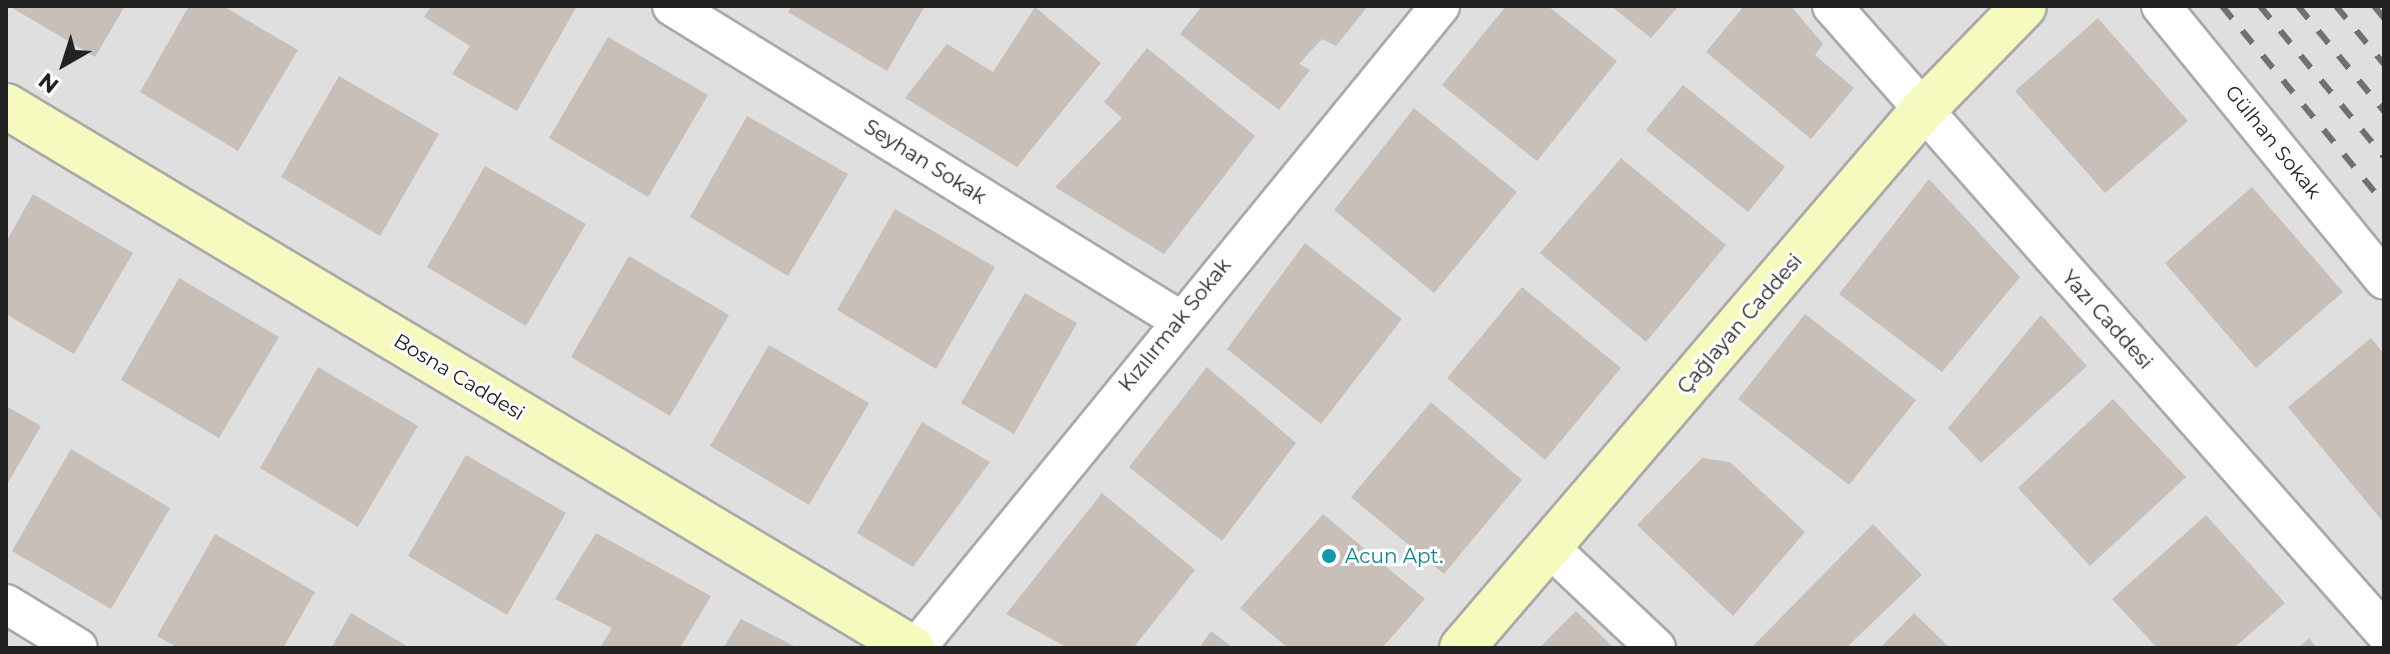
<!DOCTYPE html>
<html>
<head>
<meta charset="utf-8">
<style>
	body { margin:0 }
	#map { position:relative; width:2390px; height:654px; overflow:hidden; background:#f2efe9; font-family:Montserrat,sans-serif }
	div>[style] { position:absolute }
	[style*='--x'] { left:calc(var(--x)*1px); top:calc(var(--y)*1px); width:calc(var(--w)*1px); rotate:calc(var(--a)*1deg) }
	.residential>* { inset:0; background:#e0dfdf }
	.building>* { inset:0; background:#c7bfb8 }
	.roads { filter:drop-shadow(2px 0 #a9a9a9) drop-shadow(-2px 0 #a9a9a9) drop-shadow(0 2px #a9a9a9) drop-shadow(0 -2px #a9a9a9) }
	.street>* { height:38px; margin:-19px; padding:0 19px; transform-origin:19px; border-radius:19px; background:#fff }
	.secondary>* { height:44px; margin:-22px; padding:0 22px; transform-origin:22px; border-radius:22px; background:#f7fabf }
	.rail>* { height:6px; margin-top:-3px; transform-origin:0; background:repeating-linear-gradient(90deg,#707070 0 16px,transparent 0 32px) }
	.dots>* { width:22px; height:22px; translate:-50% -50%; box-sizing:border-box; border:4px solid #fff; border-radius:50% }
	span { translate:-50% -50%; white-space:nowrap; text-align:center; line-height:1.15; -webkit-text-stroke:6px #fff; paint-order:stroke }
	.street-label { font-size:20px; color:#222 }
	.culture-label { font-size:20px; color:#0d838f }
	.left { translate:0 -50%; text-align:left }
	.frame { position:absolute; inset:0; border:8px solid #222; pointer-events:none }
	.north { position:absolute; left:24px; top:24px; width:80px; height:80px; -webkit-text-stroke:6px #fff; paint-order:stroke; rotate:219deg; font-size:22px; font-weight:700; line-height:32px; text-align:center; color:#222 }
	.north::after { content:''; display:block; margin:auto; width:28px; height:36px; background:#222; clip-path:polygon(50% 0,100% 100%,50% 72%,0 100%) }
</style>
</head>
<body>
<div id="map">
	<div class="residential">
		<i style="clip-path:polygon(6px 6px,2384px 6px,2384px 648px,6px 648px)"></i>
	</div>
	<div class="building">
		<i style="clip-path:polygon(9px 6px,125px 6px,95px 57px)"></i>
		<i style="clip-path:polygon(189px 6px,223px 6px,298px 50px,238px 151px,140px 92px)"></i>
		<i style="clip-path:polygon(431px 6px,577px 6px,517px 111px,452px 74px,470px 46px,424px 17px)"></i>
		<i style="clip-path:polygon(792px 6px,925px 6px,887px 71px,788px 12px)"></i>
		<i style="clip-path:polygon(1202px 6px,1368px 6px,1336px 46px,1322px 39px,1299px 64px,1310px 70px,1279px 110px,1180px 34px)"></i>
		<i style="clip-path:polygon(1506px 6px,1548px 6px,1617px 61px,1537px 161px,1442px 85px)"></i>
		<i style="clip-path:polygon(1611px 6px,1679px 6px,1651px 38px)"></i>
		<i style="clip-path:polygon(1744px 6px,1791px 6px,1823px 44px,1815px 55px,1854px 88px,1811px 139px,1706px 52px)"></i>
		<i style="clip-path:polygon(1035px 7px,1101px 63px,1017px 167px,905px 98px,947px 44px,993px 72px)"></i>
		<i style="clip-path:polygon(2098px 18px,2188px 121px,2105px 193px,2015px 91px)"></i>
		<i style="clip-path:polygon(608px 37px,708px 95px,648px 197px,549px 138px)"></i>
		<i style="clip-path:polygon(1147px 48px,1255px 136px,1164px 254px,1055px 187px,1122px 118px,1104px 102px)"></i>
		<i style="clip-path:polygon(339px 76px,439px 134px,380px 236px,281px 177px)"></i>
		<i style="clip-path:polygon(1683px 85px,1785px 167px,1748px 212px,1646px 130px)"></i>
		<i style="clip-path:polygon(1414px 108px,1517px 192px,1434px 293px,1334px 210px)"></i>
		<i style="clip-path:polygon(747px 116px,848px 174px,788px 276px,690px 217px)"></i>
		<i style="clip-path:polygon(1621px 158px,1726px 245px,1646px 342px,1540px 253px)"></i>
		<i style="clip-path:polygon(485px 166px,586px 224px,526px 326px,427px 267px)"></i>
		<i style="clip-path:polygon(1929px 179px,2020px 277px,1942px 372px,1839px 294px)"></i>
		<i style="clip-path:polygon(2252px 187px,2343px 292px,2256px 368px,2165px 263px)"></i>
		<i style="clip-path:polygon(33px 194px,133px 253px,74px 354px,6px 314px,6px 242px)"></i>
		<i style="clip-path:polygon(895px 209px,995px 267px,936px 369px,837px 310px)"></i>
		<i style="clip-path:polygon(1305px 243px,1402px 319px,1321px 424px,1227px 349px)"></i>
		<i style="clip-path:polygon(629px 256px,729px 315px,670px 416px,571px 357px)"></i>
		<i style="clip-path:polygon(179px 278px,279px 337px,219px 438px,121px 380px)"></i>
		<i style="clip-path:polygon(1522px 287px,1621px 368px,1545px 460px,1447px 378px)"></i>
		<i style="clip-path:polygon(1025px 293px,1077px 323px,1014px 434px,961px 403px)"></i>
		<i style="clip-path:polygon(1805px 314px,1916px 400px,1849px 485px,1738px 399px)"></i>
		<i style="clip-path:polygon(2041px 315px,2087px 366px,1981px 463px,1948px 428px)"></i>
		<i style="clip-path:polygon(2371px 338px,2384px 354px,2384px 523px,2288px 407px)"></i>
		<i style="clip-path:polygon(769px 345px,869px 403px,809px 505px,710px 446px)"></i>
		<i style="clip-path:polygon(318px 367px,418px 426px,358px 527px,260px 468px)"></i>
		<i style="clip-path:polygon(1207px 367px,1296px 443px,1222px 541px,1129px 467px)"></i>
		<i style="clip-path:polygon(2113px 399px,2186px 477px,2090px 566px,2018px 488px)"></i>
		<i style="clip-path:polygon(1431px 402px,1522px 480px,1444px 574px,1351px 497px)"></i>
		<i style="clip-path:polygon(6px 406px,41px 426px,6px 486px)"></i>
		<i style="clip-path:polygon(922px 422px,990px 462px,913px 567px,857px 533px)"></i>
		<i style="clip-path:polygon(71px 449px,170px 508px,111px 609px,12px 551px)"></i>
		<i style="clip-path:polygon(466px 455px,566px 513px,507px 615px,408px 556px)"></i>
		<i style="clip-path:polygon(1702px 458px,1730px 462px,1805px 532px,1733px 616px,1637px 525px)"></i>
		<i style="clip-path:polygon(1102px 493px,1195px 570px,1133px 648px,1068px 648px,1006px 614px)"></i>
		<i style="clip-path:polygon(1323px 514px,1425px 599px,1382px 648px,1288px 648px,1240px 608px)"></i>
		<i style="clip-path:polygon(2206px 515px,2285px 603px,2234px 648px,2157px 648px,2112px 599px)"></i>
		<i style="clip-path:polygon(1873px 524px,1922px 575px,1846px 648px,1751px 648px)"></i>
		<i style="clip-path:polygon(596px 533px,711px 596px,680px 648px,600px 648px,612px 628px,555px 599px)"></i>
		<i style="clip-path:polygon(215px 534px,315px 592px,283px 648px,178px 648px,157px 636px)"></i>
		<i style="clip-path:polygon(1576px 611px,1614px 648px,1539px 648px)"></i>
		<i style="clip-path:polygon(351px 613px,410px 648px,331px 648px)"></i>
		<i style="clip-path:polygon(1914px 613px,1950px 648px,1880px 648px)"></i>
		<i style="clip-path:polygon(741px 619px,798px 648px,723px 648px)"></i>
		<i style="clip-path:polygon(1211px 631px,1233px 648px,1199px 648px)"></i>
		<i style="clip-path:polygon(2309px 638px,2317px 648px,2298px 648px)"></i>
	</div>
	<div class="roads">
		<div class="street">
			<i style="--x:672;--y:6;--w:595;--a:31.74"></i>
			<i style="--x:1832;--y:6;--w:835;--a:48.59"></i>
			<i style="--x:2161;--y:6;--w:353;--a:50.8"></i>
			<i style="--x:1549;--y:547;--w:147;--a:43.3"></i>
			<i style="--x:6;--y:604;--w:84;--a:31.4"></i>
			<i style="--x:916;--y:648;--w:829;--a:-50.78"></i>
		</div>
		<div class="secondary">
			<i style="--x:6;--y:106;--w:1056;--a:30.89"></i>
			<i style="--x:1462;--y:648;--w:707;--a:-49.42"></i>
			<i style="--x:1922;--y:111;--w:146;--a:-45.8"></i>
		</div>
	</div>
	<div class="rail">
		<i style="--x:2222;--y:6;--w:255;--a:50.6"></i>
		<i style="--x:2260;--y:6;--w:195;--a:50.6"></i>
		<i style="--x:2298;--y:6;--w:136;--a:50.7"></i>
		<i style="--x:2336;--y:6;--w:75;--a:50.4"></i>
		<i style="--x:2374;--y:6;--w:16;--a:50"></i>
	</div>
	<div class="dots">
		<i style="left:1329px;top:556px;background:#0f9aa8"></i>
	</div>
	<div class="street-label">
		<span style="left:2273px;top:142px;rotate:51deg">Gülhan Sokak</span>
		<span style="left:925px;top:162px;rotate:32deg">Seyhan Sokak</span>
		<span style="left:2107px;top:320px;rotate:48deg">Yazı Caddesi</span>
		<span style="left:1740px;top:324px;rotate:-49deg">Çağlayan Caddesi</span>
		<span style="left:1175px;top:325px;rotate:-51deg">Kızılırmak Sokak</span>
		<span style="left:459px;top:377px;rotate:31deg">Bosna Caddesi</span>
	</div>
	<div class="culture-label">
		<span class="left" style="left:1345px;top:556px">Acun Apt.</span>
	</div>
	<div class="frame"></div>
	<div class="north">N</div>
</div>
</body>
</html>
